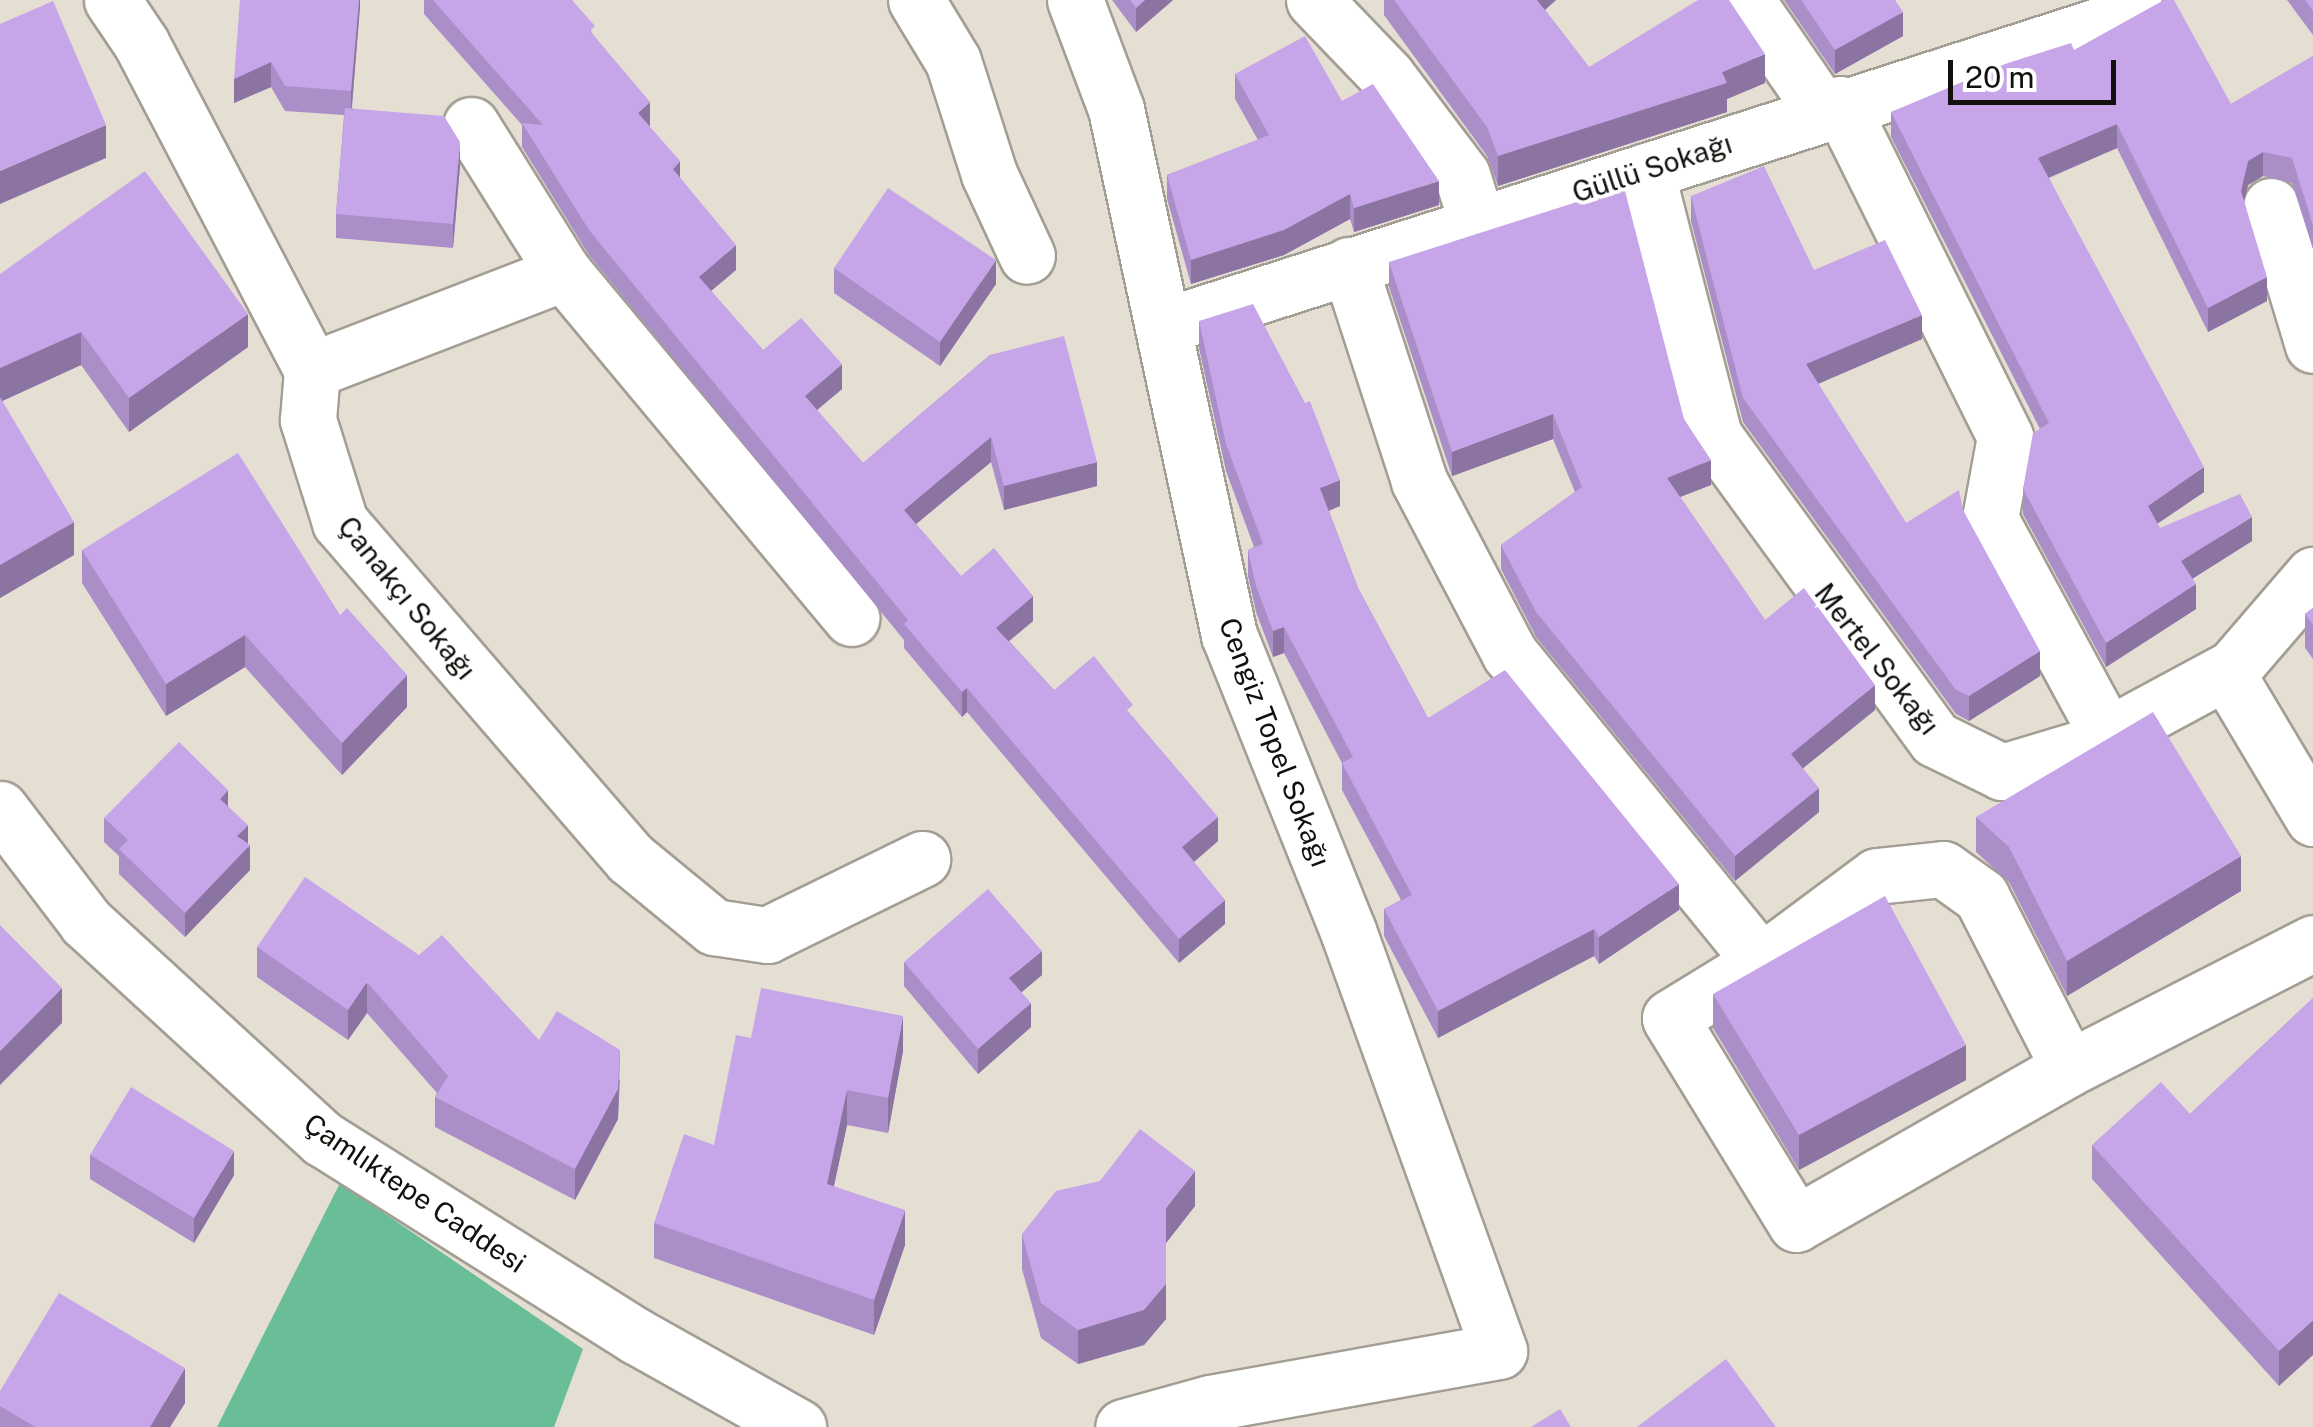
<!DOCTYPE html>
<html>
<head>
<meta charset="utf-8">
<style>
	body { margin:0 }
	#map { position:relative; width:2313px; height:1427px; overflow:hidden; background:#e5dfd3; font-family:"Public Sans",sans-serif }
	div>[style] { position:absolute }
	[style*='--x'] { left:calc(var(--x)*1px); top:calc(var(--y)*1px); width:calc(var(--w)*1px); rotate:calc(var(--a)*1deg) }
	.forest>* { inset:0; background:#69be98 }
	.roads { filter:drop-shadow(2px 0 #a39e93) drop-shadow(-2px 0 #a39e93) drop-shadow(0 2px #a39e93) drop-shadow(0 -2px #a39e93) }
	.minor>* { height:55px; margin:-27.5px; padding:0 27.5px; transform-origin:27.5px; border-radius:27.5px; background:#fff }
	.wall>* { inset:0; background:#aa8ec8 }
	.shaded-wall>* { inset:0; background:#8b74a2 }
	.building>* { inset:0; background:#c6a5e8 }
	span { translate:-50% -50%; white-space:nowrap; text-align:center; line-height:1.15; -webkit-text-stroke:8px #fff; paint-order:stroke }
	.street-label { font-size:28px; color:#12100c }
	.scale { position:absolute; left:1948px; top:60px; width:168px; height:45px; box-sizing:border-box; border:5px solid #12100c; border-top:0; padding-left:12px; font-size:30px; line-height:35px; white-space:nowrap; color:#12100c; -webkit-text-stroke:8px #fff; paint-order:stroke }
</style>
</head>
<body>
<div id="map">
	<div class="forest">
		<i style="clip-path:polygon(340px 1183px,583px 1349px,554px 1427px,217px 1427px)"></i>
	</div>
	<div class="roads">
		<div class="minor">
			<i style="--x:112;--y:0;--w:52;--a:56"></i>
			<i style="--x:141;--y:43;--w:369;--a:62.4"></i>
			<i style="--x:312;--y:370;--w:50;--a:94.6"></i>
			<i style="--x:308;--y:420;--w:107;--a:72.6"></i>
			<i style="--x:340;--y:522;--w:444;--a:49.2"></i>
			<i style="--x:630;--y:858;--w:109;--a:39.4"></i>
			<i style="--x:714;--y:927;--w:54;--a:8.6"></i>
			<i style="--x:767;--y:935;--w:173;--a:-26.1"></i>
			<i style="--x:916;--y:0;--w:71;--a:58.8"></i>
			<i style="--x:953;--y:61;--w:119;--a:72.3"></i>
			<i style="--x:989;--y:174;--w:90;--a:65.1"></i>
			<i style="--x:1075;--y:0;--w:116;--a:69.4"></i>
			<i style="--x:1116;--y:109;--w:538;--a:77.88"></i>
			<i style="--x:1229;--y:635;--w:319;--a:68.1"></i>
			<i style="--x:1348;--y:931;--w:446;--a:70.2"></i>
			<i style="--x:1499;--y:1351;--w:294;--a:169.8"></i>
			<i style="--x:1210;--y:1403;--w:90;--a:164.6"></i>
			<i style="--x:1314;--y:0;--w:105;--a:46.2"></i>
			<i style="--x:1387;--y:76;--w:124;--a:52.9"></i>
			<i style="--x:1462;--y:175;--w:50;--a:72.6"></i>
			<i style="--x:1746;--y:0;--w:134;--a:55.4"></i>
			<i style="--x:1840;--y:104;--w:372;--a:63.6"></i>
			<i style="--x:2005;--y:437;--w:83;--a:100.4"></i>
			<i style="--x:1990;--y:519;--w:247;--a:61.5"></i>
			<i style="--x:471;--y:125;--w:175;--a:57.9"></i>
			<i style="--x:564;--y:273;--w:449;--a:50.2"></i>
			<i style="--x:1646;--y:171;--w:274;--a:75.6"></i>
			<i style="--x:1714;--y:436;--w:375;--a:53.9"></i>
			<i style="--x:1935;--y:739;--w:75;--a:26.2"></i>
			<i style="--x:2002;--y:772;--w:88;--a:-16.6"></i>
			<i style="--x:2086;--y:747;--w:167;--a:-28.3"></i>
			<i style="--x:2233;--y:668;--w:123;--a:-49.3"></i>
			<i style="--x:2271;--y:206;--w:145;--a:73.2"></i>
			<i style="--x:1349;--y:265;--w:227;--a:72"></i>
			<i style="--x:1419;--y:481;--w:195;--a:62.3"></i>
			<i style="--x:1510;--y:654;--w:397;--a:50.8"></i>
			<i style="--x:1164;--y:326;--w:987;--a:-17.81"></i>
			<i style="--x:2104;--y:24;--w:38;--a:-39"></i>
			<i style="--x:312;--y:370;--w:270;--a:-21.1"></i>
			<i style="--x:2226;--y:672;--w:170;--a:59.2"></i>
			<i style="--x:0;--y:809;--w:142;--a:52.7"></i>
			<i style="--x:86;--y:922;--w:321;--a:42.5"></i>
			<i style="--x:323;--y:1139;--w:370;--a:32.2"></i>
			<i style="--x:636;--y:1336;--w:186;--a:29.3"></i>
			<i style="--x:2069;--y:1068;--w:314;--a:150.3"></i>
			<i style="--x:1796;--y:1224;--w:241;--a:-121.5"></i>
			<i style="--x:1670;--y:1018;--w:107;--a:-31.6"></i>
			<i style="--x:1761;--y:962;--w:144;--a:-36.6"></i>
			<i style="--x:1877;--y:876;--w:66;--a:-6.1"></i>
			<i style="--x:1943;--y:869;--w:47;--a:35.4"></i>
			<i style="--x:1981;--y:896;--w:193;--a:62.9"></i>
			<i style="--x:2069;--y:1068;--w:274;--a:-27.1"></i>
		</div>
	</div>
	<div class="wall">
		<i style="clip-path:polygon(241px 0,360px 0,352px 108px,460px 166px,453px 248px,336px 238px,336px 214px,344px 115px,285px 111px,271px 87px,234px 103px)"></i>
		<i style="clip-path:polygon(424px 0,572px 0,736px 270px,711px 291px,763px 350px,842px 389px,817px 410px,863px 463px,990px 355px,1097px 486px,1004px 510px,991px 462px,916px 524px,961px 576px,1033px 621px,1009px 641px,1054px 690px,1133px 717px,1218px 841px,1194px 862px,1225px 924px,1179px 963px,967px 712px,962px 717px,904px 648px,904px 640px,589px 255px,522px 147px,522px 125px,424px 14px)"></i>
		<i style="clip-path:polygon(1112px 0,1173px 0,1136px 32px)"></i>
		<i style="clip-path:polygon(1384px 0,1556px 0,1545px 10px,1589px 67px,1765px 83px,1727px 99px,1727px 112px,1498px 186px,1487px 156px,1384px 15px)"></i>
		<i style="clip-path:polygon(1784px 0,1895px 0,1903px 36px,1835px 74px)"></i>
		<i style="clip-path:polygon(2287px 0,2313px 0,2313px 35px)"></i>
		<i style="clip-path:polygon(2074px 50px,2231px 104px,2313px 56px,2313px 249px,2292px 183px,2263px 176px,2248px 185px,2244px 201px,2267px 301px,2208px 332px,2117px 148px,2049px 178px,2204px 492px,2157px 524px,2160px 528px,2252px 541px,2192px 579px,2196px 609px,2106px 667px,2023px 514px,2023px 489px,2040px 429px,1891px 137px,1891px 112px)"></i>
		<i style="clip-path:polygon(1235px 74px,1342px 101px,1439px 205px,1354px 232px,1350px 219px,1284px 255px,1191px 284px,1167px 199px,1167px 175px,1258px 140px,1235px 99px)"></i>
		<i style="clip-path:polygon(1691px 196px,1814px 270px,1922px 339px,1818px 384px,1906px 523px,1963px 510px,2040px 676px,1969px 721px,1956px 714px,1743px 422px,1691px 221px)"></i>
		<i style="clip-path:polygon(1389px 262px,1684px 419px,1711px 485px,1680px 497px,1765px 620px,1875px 710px,1803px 768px,1819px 812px,1735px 881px,1536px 637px,1501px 569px,1501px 545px,1575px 492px,1553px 439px,1452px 476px,1389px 287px)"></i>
		<i style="clip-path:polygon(834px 268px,996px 284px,940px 366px,834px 293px)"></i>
		<i style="clip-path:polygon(0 274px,248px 347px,129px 432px,81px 365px,2px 401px,74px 555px,0 598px)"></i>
		<i style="clip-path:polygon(1199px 321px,1340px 506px,1329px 511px,1358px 588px,1428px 718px,1679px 910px,1599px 964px,1594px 956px,1438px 1038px,1384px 936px,1384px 909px,1401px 900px,1342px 790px,1342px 763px,1284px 653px,1273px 657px,1256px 612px,1248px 576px,1248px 550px,1254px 547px,1226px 471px,1199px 348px)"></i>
		<i style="clip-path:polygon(82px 550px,340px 615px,407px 707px,342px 775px,245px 667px,166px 716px,82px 583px)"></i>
		<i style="clip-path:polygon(2313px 608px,2313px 659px,2305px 648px,2305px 614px)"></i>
		<i style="clip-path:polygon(228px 806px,248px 844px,250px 870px,185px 937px,119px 874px,119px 856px,104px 842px,104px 818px)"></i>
		<i style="clip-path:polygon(1976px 817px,2241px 891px,2067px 996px,2009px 882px,1976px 852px)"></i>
		<i style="clip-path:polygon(257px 947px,539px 1040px,620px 1080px,618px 1119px,575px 1200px,435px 1127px,435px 1097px,437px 1093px,367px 1013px,348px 1040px,257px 977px)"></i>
		<i style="clip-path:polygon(904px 962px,1042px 975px,1021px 992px,1031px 1027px,978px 1074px,904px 986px)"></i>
		<i style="clip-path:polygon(1713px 994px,1966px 1080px,1799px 1170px,1713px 1028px)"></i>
		<i style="clip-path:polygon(2313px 998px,2279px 1386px,2092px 1179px,2092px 1145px,2190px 1114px)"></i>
		<i style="clip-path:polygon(751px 1038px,903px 1051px,888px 1133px,847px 1125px,834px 1186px,905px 1245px,874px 1335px,654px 1258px,654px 1223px,714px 1145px)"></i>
		<i style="clip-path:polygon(90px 1155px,234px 1175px,194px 1243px,90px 1179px)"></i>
		<i style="clip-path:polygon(1195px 1206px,1166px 1243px,1166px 1319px,1144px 1345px,1078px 1364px,1041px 1338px,1022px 1269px,1022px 1234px)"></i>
		<i style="clip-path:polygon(0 1391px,185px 1403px,170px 1427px,0 1427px)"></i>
	</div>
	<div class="shaded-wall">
		<i style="clip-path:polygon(359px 0,360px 0,360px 8px,351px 116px,351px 91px)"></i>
		<i style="clip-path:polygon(1145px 0,1173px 0,1136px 32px,1136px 8px)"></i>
		<i style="clip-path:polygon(1531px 0,1556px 0,1531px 22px)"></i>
		<i style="clip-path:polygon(1903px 12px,1903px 36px,1835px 74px,1835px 50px)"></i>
		<i style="clip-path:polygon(1765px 54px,1765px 83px,1727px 99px,1727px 112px,1498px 186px,1498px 156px,1722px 72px)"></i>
		<i style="clip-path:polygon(271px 62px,271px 87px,234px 103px,234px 79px)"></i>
		<i style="clip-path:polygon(650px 102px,650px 127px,638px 113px)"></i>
		<i style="clip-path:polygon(2117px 124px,2117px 148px,2038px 182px,2038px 158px)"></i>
		<i style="clip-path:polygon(106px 125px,106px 158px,0 204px,0 171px)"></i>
		<i style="clip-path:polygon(460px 142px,460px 166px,453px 248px,453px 224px)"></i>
		<i style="clip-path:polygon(2263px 152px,2263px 176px,2248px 185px,2241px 215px,2241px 191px,2248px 161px)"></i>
		<i style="clip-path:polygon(680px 161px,680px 186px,673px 169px)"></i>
		<i style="clip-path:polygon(1439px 181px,1439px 205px,1354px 232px,1354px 208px)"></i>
		<i style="clip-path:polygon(1350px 194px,1350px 219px,1284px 255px,1191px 284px,1191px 260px)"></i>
		<i style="clip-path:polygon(736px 245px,736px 270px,699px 301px,699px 277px)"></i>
		<i style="clip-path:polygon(996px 260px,996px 284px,940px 366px,940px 342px)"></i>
		<i style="clip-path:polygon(2267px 277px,2267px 301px,2208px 332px,2208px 308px)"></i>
		<i style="clip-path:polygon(248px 314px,248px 347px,129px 432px,129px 398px)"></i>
		<i style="clip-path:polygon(1922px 315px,1922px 339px,1806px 389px,1806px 364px)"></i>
		<i style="clip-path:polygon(81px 332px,81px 365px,0 402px,0 368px)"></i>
		<i style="clip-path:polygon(842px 364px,842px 389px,805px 420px,805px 396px)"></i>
		<i style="clip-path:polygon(1553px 414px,1553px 439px,1452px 476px,1452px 452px)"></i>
		<i style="clip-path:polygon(991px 437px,991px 462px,904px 534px,904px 510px)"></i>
		<i style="clip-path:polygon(1711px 460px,1711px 485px,1667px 502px,1667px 478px)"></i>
		<i style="clip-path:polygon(1097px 462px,1097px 486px,1004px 510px,1004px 486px)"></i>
		<i style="clip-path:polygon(2204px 467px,2204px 492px,2148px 530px,2148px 506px)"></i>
		<i style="clip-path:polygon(1340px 480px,1340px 506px,1320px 514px,1320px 488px)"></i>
		<i style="clip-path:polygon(2252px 517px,2252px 541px,2181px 586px,2181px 561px)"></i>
		<i style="clip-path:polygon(74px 522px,74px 555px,0 598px,0 565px)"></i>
		<i style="clip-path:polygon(2196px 584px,2196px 609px,2106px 667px,2106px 643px)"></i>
		<i style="clip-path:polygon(1033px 596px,1033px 621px,996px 652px,996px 628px)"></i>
		<i style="clip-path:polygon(1284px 627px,1284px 653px,1273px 657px,1273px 631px)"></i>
		<i style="clip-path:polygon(245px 635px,245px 667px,166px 716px,166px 684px)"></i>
		<i style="clip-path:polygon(2040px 651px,2040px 676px,1969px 721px,1969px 696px)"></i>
		<i style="clip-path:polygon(407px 675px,407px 707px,342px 775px,342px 743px)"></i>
		<i style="clip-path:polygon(1875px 685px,1875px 710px,1791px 778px,1791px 754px)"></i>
		<i style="clip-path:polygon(967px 688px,967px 712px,962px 717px,962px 692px)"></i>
		<i style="clip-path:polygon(1819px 788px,1819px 812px,1735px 881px,1735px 856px)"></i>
		<i style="clip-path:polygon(228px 790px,228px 815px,220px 799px)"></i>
		<i style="clip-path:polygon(1218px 817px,1218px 841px,1182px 872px,1182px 847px)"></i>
		<i style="clip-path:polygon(248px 825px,248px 848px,250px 845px,250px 870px,185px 937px,185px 913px,237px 836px)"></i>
		<i style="clip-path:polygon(2241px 856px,2241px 891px,2067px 996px,2067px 961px)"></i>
		<i style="clip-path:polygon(1679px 884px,1679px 910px,1599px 964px,1599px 937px)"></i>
		<i style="clip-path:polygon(1225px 900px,1225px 924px,1179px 963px,1179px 939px)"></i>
		<i style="clip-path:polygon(1594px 929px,1594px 956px,1438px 1038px,1438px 1011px)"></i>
		<i style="clip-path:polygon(1042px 951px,1042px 975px,1009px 1003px,1009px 978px)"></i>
		<i style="clip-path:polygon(367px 982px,367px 1013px,348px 1040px,348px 1010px)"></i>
		<i style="clip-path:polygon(62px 988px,62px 1023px,0 1085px,0 1051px)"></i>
		<i style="clip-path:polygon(1031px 1003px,1031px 1027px,978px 1074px,978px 1049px)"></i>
		<i style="clip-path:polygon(903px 1016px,903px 1051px,888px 1133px,888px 1098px)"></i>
		<i style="clip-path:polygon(1966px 1045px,1966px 1080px,1799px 1170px,1799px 1135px)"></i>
		<i style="clip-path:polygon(620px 1050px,618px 1119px,575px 1200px,575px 1169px)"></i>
		<i style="clip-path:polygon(847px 1090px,847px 1125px,827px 1218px,827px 1184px)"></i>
		<i style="clip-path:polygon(234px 1151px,234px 1175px,194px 1243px,194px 1218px)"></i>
		<i style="clip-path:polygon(1195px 1171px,1195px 1206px,1166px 1243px,1166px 1208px)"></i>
		<i style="clip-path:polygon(905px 1210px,905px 1245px,874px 1335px,874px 1300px)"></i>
		<i style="clip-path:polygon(1166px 1284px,1166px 1319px,1144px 1345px,1078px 1364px,1078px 1330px)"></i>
		<i style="clip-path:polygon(2313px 1320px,2313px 1355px,2279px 1386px,2279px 1351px)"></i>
		<i style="clip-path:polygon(185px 1368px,185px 1403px,170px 1427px,150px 1427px)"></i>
	</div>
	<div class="building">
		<i style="clip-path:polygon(240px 0,359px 0,351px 91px,285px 86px,271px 62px,234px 79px)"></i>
		<i style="clip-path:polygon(433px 0,572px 0,595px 26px,590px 31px,650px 102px,638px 113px,680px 161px,673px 169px,736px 245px,699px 277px,763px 350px,801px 318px,842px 364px,805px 396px,863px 463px,990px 355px,1064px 336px,1097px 462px,1004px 486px,991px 437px,904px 510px,961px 576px,994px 548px,1033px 596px,996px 628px,1054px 690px,1094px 656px,1133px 705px,1127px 710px,1218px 817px,1182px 847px,1225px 900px,1179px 939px,967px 688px,962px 692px,904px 624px,908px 620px,589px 230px,522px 123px,543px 125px)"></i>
		<i style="clip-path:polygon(1130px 0,1145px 0,1136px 8px)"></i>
		<i style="clip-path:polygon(1394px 0,1537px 0,1589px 67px,1698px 0,1729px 0,1765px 54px,1722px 72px,1727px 83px,1498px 156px,1487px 127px)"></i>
		<i style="clip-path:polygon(1801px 0,1895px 0,1903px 12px,1835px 50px)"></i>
		<i style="clip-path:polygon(2164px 0,2174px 0,2231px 104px,2313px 56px,2313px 225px,2292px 158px,2263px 152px,2248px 161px,2241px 191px,2267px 277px,2208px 308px,2117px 124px,2038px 158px,2204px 467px,2148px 506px,2160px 528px,2240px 494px,2252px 517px,2181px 561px,2196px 584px,2106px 643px,2023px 489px,2033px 433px,2049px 423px,1891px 112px,2005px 64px,2071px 43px,2074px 50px)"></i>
		<i style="clip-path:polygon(2305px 0,2313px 0,2313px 11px)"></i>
		<i style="clip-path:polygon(53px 1px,106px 125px,0 171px,0 24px)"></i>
		<i style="clip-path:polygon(1305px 36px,1342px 101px,1373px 84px,1439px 181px,1354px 208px,1350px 194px,1284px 230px,1191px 260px,1167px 175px,1269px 135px,1235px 74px)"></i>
		<i style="clip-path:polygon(345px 108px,444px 116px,460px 142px,453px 224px,336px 214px)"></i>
		<i style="clip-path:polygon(1764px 166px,1814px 270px,1885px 240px,1922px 315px,1806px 364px,1906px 523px,1959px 490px,1963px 510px,2040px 651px,1969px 696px,1956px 690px,1743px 398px,1691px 196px)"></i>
		<i style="clip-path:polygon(145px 171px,248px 314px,129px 398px,81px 332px,0 368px,0 274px)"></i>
		<i style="clip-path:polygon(1624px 187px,1684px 419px,1711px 460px,1667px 478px,1765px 620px,1804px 588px,1875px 685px,1791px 754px,1819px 788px,1735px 856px,1536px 612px,1501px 545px,1582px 487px,1553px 414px,1452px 452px,1389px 262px)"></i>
		<i style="clip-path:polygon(888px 188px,996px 260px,940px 342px,834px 268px)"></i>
		<i style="clip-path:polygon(1253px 304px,1305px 403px,1310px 401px,1340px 480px,1320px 488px,1358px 588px,1428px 718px,1505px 670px,1679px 884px,1599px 937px,1594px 929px,1438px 1011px,1384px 909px,1412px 895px,1342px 763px,1353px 757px,1284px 627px,1273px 631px,1256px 586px,1248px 550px,1263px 544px,1226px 444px,1199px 321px)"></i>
		<i style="clip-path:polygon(0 397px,74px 522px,0 565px)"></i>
		<i style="clip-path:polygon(238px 453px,340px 615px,347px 608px,407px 675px,342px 743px,245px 635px,166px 684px,82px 550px)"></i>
		<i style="clip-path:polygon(2313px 608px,2313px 625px,2305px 614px)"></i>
		<i style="clip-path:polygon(2153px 712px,2241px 856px,2067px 961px,2009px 847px,1976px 817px)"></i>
		<i style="clip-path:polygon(179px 742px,228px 790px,220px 799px,248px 825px,237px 836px,250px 845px,185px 913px,119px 849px,128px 840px,104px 818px)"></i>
		<i style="clip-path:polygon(305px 877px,419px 955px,442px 935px,539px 1040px,557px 1011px,620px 1050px,618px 1089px,575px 1169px,435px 1097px,448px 1076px,367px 982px,348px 1010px,257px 947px)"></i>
		<i style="clip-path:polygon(988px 889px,1042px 951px,1009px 978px,1031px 1003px,978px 1049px,904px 962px)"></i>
		<i style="clip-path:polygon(1885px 896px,1966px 1045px,1799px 1135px,1713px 994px)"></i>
		<i style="clip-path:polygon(0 925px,62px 988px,0 1051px)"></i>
		<i style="clip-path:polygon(761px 988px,903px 1016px,888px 1098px,847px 1090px,827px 1184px,905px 1210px,874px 1300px,654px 1223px,684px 1134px,714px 1145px,736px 1035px,751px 1038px)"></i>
		<i style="clip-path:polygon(2313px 998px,2313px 1320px,2279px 1351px,2092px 1145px,2161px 1082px,2190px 1114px)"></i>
		<i style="clip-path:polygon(131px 1087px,234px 1151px,194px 1218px,90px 1155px)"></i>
		<i style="clip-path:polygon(1140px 1129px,1195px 1171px,1166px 1208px,1166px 1284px,1144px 1310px,1078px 1330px,1041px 1303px,1022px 1234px,1056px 1191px,1100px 1181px)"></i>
		<i style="clip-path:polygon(59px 1293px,185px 1368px,150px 1427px,35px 1427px,0 1406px,0 1391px)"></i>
		<i style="clip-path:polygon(1726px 1359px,1776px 1427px,1637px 1427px)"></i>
		<i style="clip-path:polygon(1560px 1409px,1571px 1427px,1531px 1427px)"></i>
	</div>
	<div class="street-label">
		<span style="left:1652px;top:168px;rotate:-18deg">Güllü Sokağı</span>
		<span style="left:407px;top:598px;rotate:51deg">Çanakçı Sokağı</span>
		<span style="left:1877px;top:659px;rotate:52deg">Mertel Sokağı</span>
		<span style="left:1275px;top:742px;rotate:69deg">Cengiz Topel Sokağı</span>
		<span style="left:415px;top:1193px;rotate:34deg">Çamlıktepe Caddesi</span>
	</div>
	<div class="scale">20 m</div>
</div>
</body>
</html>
